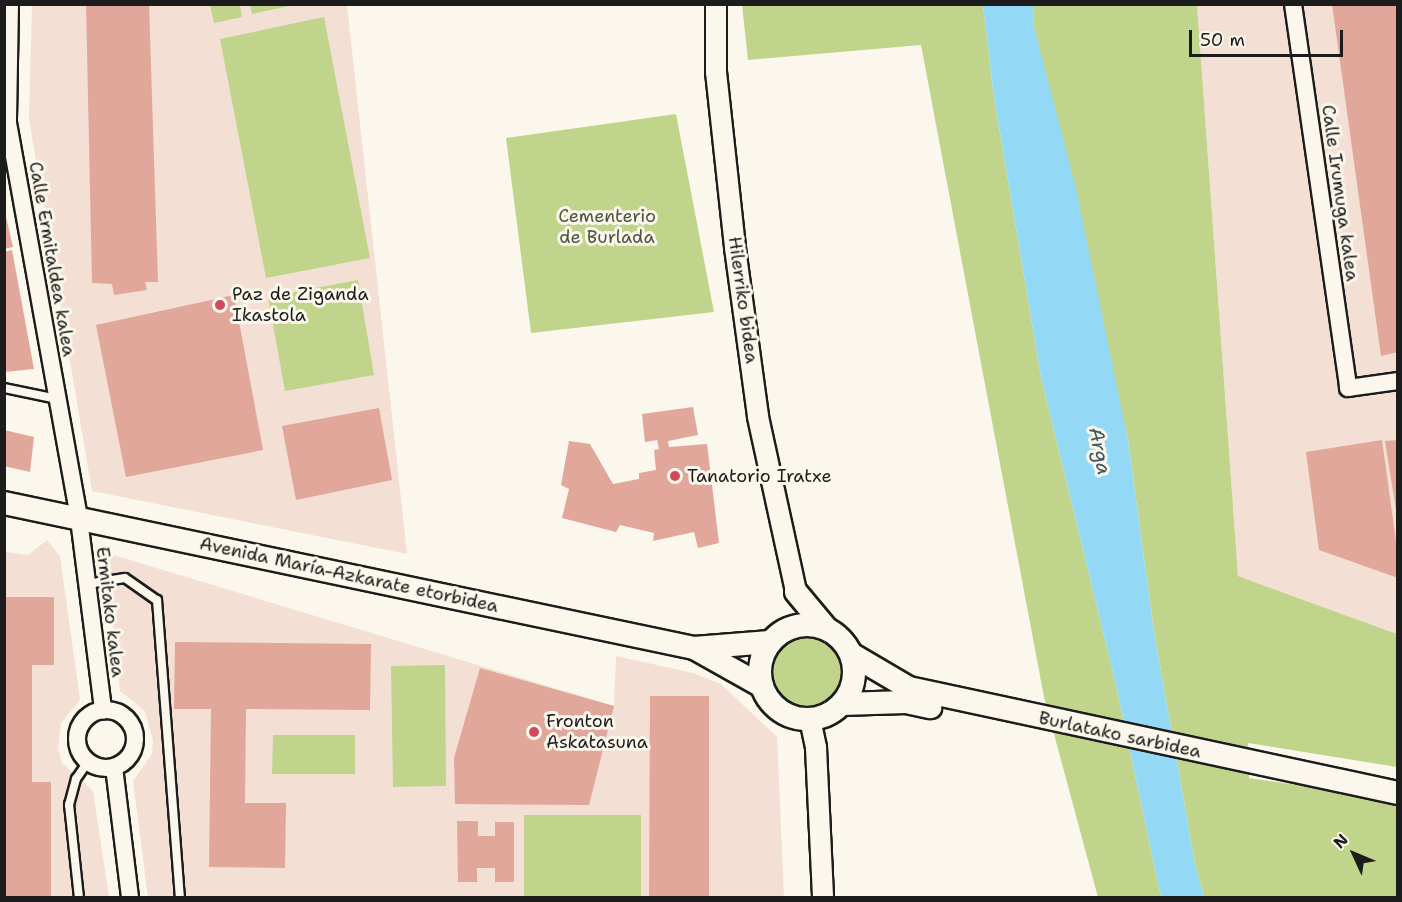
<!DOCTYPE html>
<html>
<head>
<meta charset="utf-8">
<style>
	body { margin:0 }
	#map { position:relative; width:1402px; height:902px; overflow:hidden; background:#fbf7ec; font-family:"Shantell Sans",sans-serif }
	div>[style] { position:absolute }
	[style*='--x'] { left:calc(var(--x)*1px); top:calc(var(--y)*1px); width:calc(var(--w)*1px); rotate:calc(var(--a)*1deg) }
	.built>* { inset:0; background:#f3dfd3 }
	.green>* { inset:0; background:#c0d58b }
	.round { border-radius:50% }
	.water>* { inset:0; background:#93d9f5 }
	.building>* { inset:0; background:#e0a79a }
	.roads { filter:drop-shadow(2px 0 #1c1c1c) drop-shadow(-2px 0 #1c1c1c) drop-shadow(0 2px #1c1c1c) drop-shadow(0 -2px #1c1c1c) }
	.service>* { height:8px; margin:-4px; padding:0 4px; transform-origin:4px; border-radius:4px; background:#fbf7ec }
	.minor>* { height:16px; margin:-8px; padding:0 8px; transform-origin:8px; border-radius:8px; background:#fbf7ec }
	.minor>.ring { margin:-8px; padding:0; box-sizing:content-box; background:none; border:16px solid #fbf7ec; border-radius:50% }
	.tertiary>* { height:20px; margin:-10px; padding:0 10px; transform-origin:10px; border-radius:10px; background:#fbf7ec }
	.secondary>* { height:22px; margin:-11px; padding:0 11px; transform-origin:11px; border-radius:11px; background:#fbf7ec }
	.secondary>.ring { margin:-11px; padding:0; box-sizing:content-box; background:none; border:22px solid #fbf7ec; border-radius:50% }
	.dots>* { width:16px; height:16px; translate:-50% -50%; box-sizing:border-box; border:3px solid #fbf7ec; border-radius:50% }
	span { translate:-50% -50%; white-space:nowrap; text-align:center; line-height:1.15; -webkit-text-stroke:6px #fbf7ec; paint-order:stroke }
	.street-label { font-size:18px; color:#1c1c1c }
	.park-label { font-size:18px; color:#4d543d }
	.poi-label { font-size:18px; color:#1c1c1c }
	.left { translate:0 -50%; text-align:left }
	.water-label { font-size:20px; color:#40555d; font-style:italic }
	.frame { position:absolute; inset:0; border:6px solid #1c1c1c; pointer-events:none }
	.north { position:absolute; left:1324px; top:824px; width:60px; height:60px; -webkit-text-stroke:4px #fbf7ec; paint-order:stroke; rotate:314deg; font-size:16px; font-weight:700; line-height:24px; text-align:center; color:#1c1c1c }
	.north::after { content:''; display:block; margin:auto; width:21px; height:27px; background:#1c1c1c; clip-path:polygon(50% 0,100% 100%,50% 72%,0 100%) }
	.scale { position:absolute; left:1189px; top:30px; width:154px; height:27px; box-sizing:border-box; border:3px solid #1c1c1c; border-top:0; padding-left:8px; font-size:18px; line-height:21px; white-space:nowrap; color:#1c1c1c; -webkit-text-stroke:4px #fbf7ec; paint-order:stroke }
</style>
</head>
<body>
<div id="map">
	<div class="built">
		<i style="clip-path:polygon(32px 5px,347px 5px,407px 554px,92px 491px,29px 119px)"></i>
		<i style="clip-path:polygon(1197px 5px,1397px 5px,1397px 634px,1238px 576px)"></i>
		<i style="clip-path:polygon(47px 540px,60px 556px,80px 700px,61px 723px,58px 748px,62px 763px,93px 791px,109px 897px,5px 898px,5px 552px,28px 555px)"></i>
		<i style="clip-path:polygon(113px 555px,614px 706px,616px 656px,693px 673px,721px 684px,777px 737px,784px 897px,148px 897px,133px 781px,152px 754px,153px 741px,145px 711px,120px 691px,106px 559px)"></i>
	</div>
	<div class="green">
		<i style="clip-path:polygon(250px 4px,294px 4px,294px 5px,252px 14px)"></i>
		<i style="clip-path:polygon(210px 5px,240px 5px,242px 17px,214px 23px)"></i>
		<i style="clip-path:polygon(742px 5px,983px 5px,994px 97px,1041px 377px,1116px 685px,1161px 897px,1098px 897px,1096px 890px,1044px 697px,921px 45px,748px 60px)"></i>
		<i style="clip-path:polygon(1034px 5px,1197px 5px,1238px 576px,1397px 634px,1397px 767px,1248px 743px,1249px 778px,1397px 800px,1397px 897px,1204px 897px,1195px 864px,1154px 632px,1128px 440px,1033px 23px)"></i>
		<i style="clip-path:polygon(324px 17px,370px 258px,266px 278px,220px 39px)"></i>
		<i style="clip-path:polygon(676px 114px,714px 312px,531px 333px,506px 138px)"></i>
		<i style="clip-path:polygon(358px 280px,374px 375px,285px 391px,268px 297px)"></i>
		<i class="round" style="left:770px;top:636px;width:72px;height:72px"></i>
		<i style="clip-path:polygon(445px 665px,446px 786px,393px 787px,391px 666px)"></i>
		<i style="clip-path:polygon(273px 735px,355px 735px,355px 774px,272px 774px)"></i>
		<i style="clip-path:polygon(524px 815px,641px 815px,641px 897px,524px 897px)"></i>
	</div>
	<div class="water">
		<i style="clip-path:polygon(983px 5px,1034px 5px,1033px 23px,1075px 184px,1128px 440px,1154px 632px,1195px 864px,1204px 897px,1161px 897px,1116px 685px,1041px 377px,994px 97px)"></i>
	</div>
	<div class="building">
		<i style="clip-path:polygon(86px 4px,149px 4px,158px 282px,145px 282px,147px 290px,114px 295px,112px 284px,92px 283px)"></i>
		<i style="clip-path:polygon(1332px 4px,1398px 4px,1398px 352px,1381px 356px)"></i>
		<i style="clip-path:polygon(4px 208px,13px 247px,4px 249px)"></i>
		<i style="clip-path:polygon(12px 250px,34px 369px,4px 372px,4px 252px)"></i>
		<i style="clip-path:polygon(234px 295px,263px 450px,126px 477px,96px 325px)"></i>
		<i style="clip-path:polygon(693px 407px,698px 435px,668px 441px,669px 447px,707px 444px,719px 543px,698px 548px,694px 532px,653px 541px,654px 533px,620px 525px,616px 532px,562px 518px,569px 489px,561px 485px,569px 441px,590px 444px,613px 484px,639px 479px,639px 473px,656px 470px,654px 450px,659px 449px,657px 440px,645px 442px,642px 414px)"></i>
		<i style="clip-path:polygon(379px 408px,392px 480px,296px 500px,282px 426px)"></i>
		<i style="clip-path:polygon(4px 430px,34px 437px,30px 472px,4px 466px)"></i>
		<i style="clip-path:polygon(1382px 440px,1398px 556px,1398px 578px,1319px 550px,1306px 452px)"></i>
		<i style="clip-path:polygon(1398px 440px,1398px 510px,1396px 510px,1385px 441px)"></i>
		<i style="clip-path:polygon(4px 597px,54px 597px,54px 665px,32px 665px,32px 782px,51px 782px,51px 898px,4px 898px)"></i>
		<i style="clip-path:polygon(175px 642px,371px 644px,370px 710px,246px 709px,245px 803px,286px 803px,285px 868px,209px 867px,211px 709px,174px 709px)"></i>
		<i style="clip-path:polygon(480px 668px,614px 706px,589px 805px,455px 804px,454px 758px)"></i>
		<i style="clip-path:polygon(650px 696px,709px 696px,709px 898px,649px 898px)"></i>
		<i style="clip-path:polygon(457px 821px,478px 821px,478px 836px,495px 836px,495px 822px,514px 822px,514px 882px,495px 882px,495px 868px,477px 868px,477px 882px,458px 882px)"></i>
	</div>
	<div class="roads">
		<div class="service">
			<i style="--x:4;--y:388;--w:54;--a:11.7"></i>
			<i style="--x:87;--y:584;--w:38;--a:-9"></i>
			<i style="--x:125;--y:578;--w:39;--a:35"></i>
			<i style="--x:157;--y:600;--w:299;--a:85.6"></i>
			<i style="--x:79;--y:898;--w:94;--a:-96.1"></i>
			<i style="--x:69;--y:805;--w:27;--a:-75"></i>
			<i style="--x:76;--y:779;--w:21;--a:-55"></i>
		</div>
		<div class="minor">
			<i style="--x:10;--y:4;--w:119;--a:91"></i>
			<i style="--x:8;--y:123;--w:402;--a:79.8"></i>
			<i style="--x:79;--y:519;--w:193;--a:82.8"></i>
			<i style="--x:1293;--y:4;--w:388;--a:81.8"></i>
			<i style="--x:1348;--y:388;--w:50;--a:-8"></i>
			<i class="ring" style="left:77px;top:710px;width:42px;height:42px"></i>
			<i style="--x:114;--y:767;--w:132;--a:83"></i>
		</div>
		<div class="tertiary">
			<i style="--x:716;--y:4;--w:68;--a:90"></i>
			<i style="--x:716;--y:72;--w:177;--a:83.8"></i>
			<i style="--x:735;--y:248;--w:171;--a:82.2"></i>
			<i style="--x:758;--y:417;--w:179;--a:77.7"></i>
			<i style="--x:810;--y:719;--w:30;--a:78"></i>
			<i style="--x:816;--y:748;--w:150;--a:87.3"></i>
		</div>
		<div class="secondary">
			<i style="--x:4;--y:503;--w:705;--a:11.87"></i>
			<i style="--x:694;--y:648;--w:76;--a:-4.5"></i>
			<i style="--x:796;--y:592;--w:47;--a:50.2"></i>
			<i class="ring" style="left:760px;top:625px;width:72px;height:72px"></i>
			<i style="--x:694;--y:648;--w:78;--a:29.2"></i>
			<i style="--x:851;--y:654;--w:67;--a:30.4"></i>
			<i style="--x:909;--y:688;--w:500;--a:12.12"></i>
			<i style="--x:842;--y:704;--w:64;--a:-1.8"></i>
			<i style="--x:906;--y:702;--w:25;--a:12"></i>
		</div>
	</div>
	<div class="dots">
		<i style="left:220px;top:305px;background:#d1495b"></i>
		<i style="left:675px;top:476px;background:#d1495b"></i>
		<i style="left:534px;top:732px;background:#d1495b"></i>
	</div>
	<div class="street-label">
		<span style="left:1340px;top:193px;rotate:82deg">Calle Irumuga kalea</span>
		<span style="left:52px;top:259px;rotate:80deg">Calle Ermitaldea kalea</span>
		<span style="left:743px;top:300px;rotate:82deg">Hilerriko bidea</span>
		<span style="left:349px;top:575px;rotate:12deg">Avenida María-Azkarate etorbidea</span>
		<span style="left:110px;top:612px;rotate:83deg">Ermitako kalea</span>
		<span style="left:1120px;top:735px;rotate:12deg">Burlatako sarbidea</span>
	</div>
	<div class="park-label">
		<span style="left:607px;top:227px">Cementerio<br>de Burlada</span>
	</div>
	<div class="poi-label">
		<span class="left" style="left:232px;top:305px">Paz de Ziganda<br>Ikastola</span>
		<span class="left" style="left:687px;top:476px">Tanatorio Iratxe</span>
		<span class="left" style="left:546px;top:732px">Fronton<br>Askatasuna</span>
	</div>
	<div class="water-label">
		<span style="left:1100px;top:451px;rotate:79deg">Arga</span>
	</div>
	<div class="frame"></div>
	<div class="north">N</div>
	<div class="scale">50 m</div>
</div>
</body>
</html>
